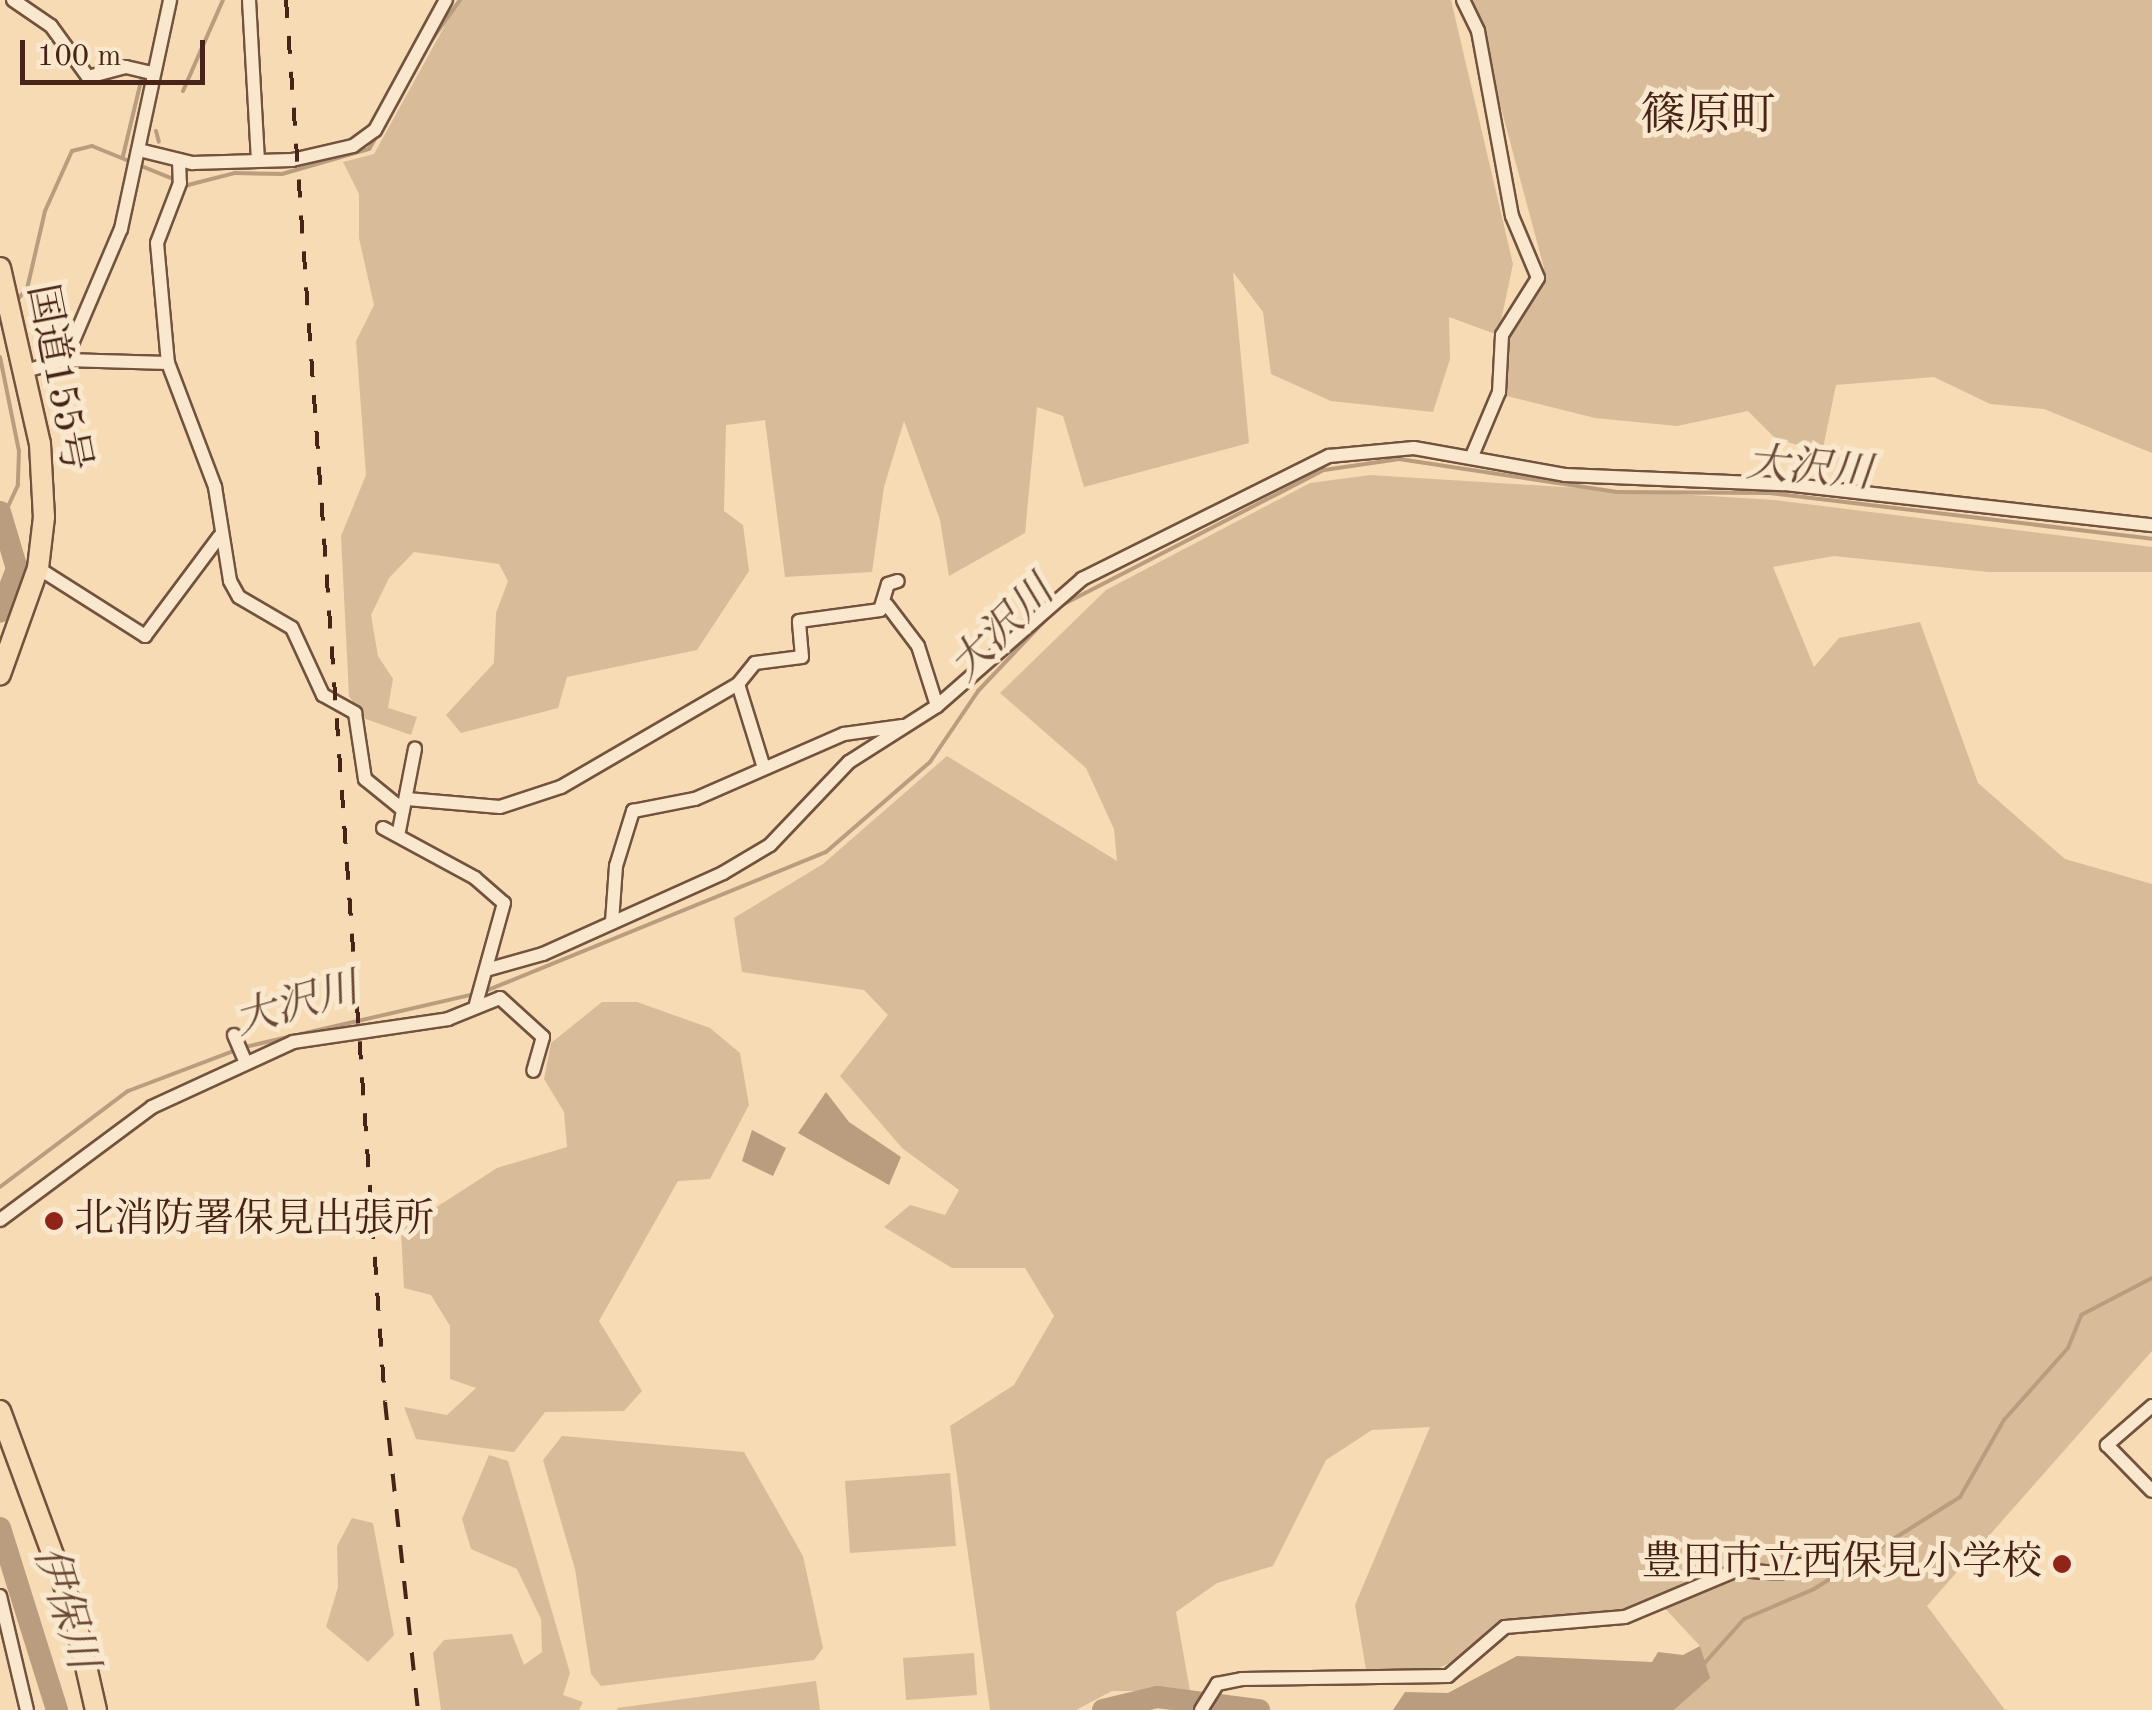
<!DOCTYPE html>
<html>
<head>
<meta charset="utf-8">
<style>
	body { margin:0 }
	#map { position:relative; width:2152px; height:1710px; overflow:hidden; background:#f6dbb4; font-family:"Old Standard TT","Noto Serif JP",serif }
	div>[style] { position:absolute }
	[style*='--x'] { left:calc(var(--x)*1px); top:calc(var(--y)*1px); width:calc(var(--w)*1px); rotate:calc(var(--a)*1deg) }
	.green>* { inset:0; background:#d8bc99 }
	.water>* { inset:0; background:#ba9d7f }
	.stream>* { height:4px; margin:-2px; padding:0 2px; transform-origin:2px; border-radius:2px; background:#ba9d7f }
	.river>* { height:22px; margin:-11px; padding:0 11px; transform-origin:11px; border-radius:11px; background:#ba9d7f }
	.roads { filter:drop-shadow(2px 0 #73523e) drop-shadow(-2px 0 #73523e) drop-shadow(0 2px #73523e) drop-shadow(0 -2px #73523e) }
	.minor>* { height:12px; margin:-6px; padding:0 6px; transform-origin:6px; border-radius:6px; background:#f9e8ce }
	.highway>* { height:20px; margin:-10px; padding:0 10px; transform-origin:10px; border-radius:10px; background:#f6dbb4 }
	.rail>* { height:4px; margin-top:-2px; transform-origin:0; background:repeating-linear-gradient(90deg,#472417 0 18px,transparent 0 36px) }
	.dots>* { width:28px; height:28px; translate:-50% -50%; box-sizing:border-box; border:5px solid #f9e8ce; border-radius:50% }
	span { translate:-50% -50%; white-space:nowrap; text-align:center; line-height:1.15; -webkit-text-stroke:10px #f9e8ce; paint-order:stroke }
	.street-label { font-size:40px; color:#472417 }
	.poi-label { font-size:40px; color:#472417 }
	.left { translate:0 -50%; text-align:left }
	.right { translate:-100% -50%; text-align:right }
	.water-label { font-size:42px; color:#6a4836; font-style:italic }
	.quarter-label { font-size:45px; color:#472417 }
	.scale { position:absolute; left:20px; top:40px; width:185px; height:45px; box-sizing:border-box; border:5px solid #472417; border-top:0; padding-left:12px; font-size:30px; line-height:35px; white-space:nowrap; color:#472417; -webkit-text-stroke:8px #f9e8ce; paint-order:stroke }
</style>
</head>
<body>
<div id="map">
	<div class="green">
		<i style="clip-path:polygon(459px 0,1451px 0,1513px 264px,1498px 335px,1449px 317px,1450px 359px,1433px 412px,1331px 401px,1271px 374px,1263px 312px,1233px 272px,1249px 443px,1084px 487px,1063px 416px,1037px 407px,1025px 533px,949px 576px,940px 520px,904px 421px,884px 487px,872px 572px,785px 577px,765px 420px,726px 425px,724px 511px,743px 525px,749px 571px,697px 650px,567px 677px,558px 708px,461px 733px,446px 715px,494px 663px,496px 613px,508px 581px,499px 564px,414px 552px,389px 578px,371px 615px,378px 656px,393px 679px,388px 708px,417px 717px,411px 735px,363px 718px,349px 696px,341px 536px,366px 475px,356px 341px,374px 305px,359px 238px,359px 194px,343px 162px,374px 154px)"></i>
		<i style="clip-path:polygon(1472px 0,2152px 0,2152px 453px,2044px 409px,1990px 404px,1934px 377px,1836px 385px,1822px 453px,1775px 438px,1748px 411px,1677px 426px,1595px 418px,1507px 396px,1507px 335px,1528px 310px,1544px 268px)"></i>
		<i style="clip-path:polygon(1370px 475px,1774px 500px,2152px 547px,2152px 572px,1988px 572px,1834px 556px,1773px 567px,1814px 667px,1839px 638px,1920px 622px,1978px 783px,2065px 859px,2152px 884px,2152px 1351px,1927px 1606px,2005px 1710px,1674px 1710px,1709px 1678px,1700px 1646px,1659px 1602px,1624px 1616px,1502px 1623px,1466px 1656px,1432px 1671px,1367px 1675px,1355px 1605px,1430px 1427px,1372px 1430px,1326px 1460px,1273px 1566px,1217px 1583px,1176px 1612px,1190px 1691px,1112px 1691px,1076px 1710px,990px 1710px,950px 1426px,1014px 1385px,1054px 1316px,1025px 1268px,952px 1268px,884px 1227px,910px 1205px,945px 1215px,959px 1190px,902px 1148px,840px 1076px,888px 1015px,864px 990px,742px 972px,734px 918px,823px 864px,947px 756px,1117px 861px,1114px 829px,1086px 768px,1000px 693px,1106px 590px,1310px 483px)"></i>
		<i style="clip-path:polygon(602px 1002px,637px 1002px,710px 1028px,740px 1053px,749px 1105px,710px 1179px,678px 1181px,599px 1321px,642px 1391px,624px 1411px,545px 1412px,514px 1452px,416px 1439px,404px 1407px,447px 1415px,476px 1388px,450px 1379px,450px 1326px,431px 1295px,404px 1288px,401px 1230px,497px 1168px,567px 1147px,564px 1112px,544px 1079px,551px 1043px)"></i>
		<i style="clip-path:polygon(562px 1436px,744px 1452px,803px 1556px,823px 1648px,814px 1660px,601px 1686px,591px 1674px,575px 1569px,543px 1460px)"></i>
		<i style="clip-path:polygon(489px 1455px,508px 1461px,570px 1673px,563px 1695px,583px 1702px,579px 1710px,441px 1710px,433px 1653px,444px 1640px,512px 1634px,524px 1665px,542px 1652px,541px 1619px,517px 1569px,471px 1549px,462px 1519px)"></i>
		<i style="clip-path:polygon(950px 1473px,956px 1546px,850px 1553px,845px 1481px)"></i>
		<i style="clip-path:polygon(352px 1518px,373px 1523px,394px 1635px,368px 1662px,326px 1627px,338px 1587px,337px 1546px)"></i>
		<i style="clip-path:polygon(974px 1653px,977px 1695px,906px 1700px,903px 1658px)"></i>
		<i style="clip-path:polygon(816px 1681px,820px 1710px,618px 1710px,617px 1708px)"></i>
	</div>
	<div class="water">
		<i style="clip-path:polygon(826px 1092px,849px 1122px,901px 1157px,889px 1185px,798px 1133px)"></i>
		<i style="clip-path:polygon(752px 1130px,786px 1148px,773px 1176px,742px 1161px)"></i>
		<i style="clip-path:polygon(1700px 1646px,1710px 1678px,1674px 1710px,1393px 1710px,1405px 1692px,1448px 1693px,1517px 1656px,1652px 1662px,1658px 1652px,1683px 1655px)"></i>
	</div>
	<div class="stream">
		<i style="--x:428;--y:45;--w:55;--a:-54.6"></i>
		<i style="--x:183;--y:91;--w:99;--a:-66.3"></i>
		<i style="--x:156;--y:131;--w:11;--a:75"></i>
		<i style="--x:123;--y:156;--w:85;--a:-76.5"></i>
		<i style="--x:14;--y:303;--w:19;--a:-47"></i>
		<i style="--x:27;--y:289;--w:80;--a:-77"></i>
		<i style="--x:45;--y:211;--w:66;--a:-65.8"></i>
		<i style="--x:72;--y:151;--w:21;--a:-14"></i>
		<i style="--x:92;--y:146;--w:104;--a:22.1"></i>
		<i style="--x:188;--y:185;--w:49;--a:-14.3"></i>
		<i style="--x:235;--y:173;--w:47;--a:1.2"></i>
		<i style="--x:282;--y:174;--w:91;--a:-16"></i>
		<i style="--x:369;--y:149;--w:50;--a:-58.8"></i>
		<i style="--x:0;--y:357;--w:96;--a:78.6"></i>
		<i style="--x:19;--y:451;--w:34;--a:92"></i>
		<i style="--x:18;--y:485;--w:35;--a:115"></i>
		<i style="--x:1062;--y:605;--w:295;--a:-27.3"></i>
		<i style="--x:1324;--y:470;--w:76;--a:-8.3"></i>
		<i style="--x:1399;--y:459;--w:219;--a:8.6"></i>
		<i style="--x:1616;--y:492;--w:153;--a:0.4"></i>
		<i style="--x:1769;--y:493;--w:386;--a:6.8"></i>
		<i style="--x:483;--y:992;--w:370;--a:-22.2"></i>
		<i style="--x:826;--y:852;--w:138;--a:-40.9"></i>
		<i style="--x:930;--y:762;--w:86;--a:-55.9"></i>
		<i style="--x:978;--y:691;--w:106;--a:-46.5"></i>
		<i style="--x:245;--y:1047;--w:235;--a:-13"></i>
		<i style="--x:0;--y:1187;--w:160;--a:-36.9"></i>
		<i style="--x:128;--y:1091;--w:116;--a:-20.8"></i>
		<i style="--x:1702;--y:1666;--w:63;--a:-48.2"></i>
		<i style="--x:1744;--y:1619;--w:76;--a:-23.2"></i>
		<i style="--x:1814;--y:1589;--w:173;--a:-32.2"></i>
		<i style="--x:1960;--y:1497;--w:89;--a:-60.3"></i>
		<i style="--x:2004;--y:1420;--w:96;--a:-48.4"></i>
		<i style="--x:2068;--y:1348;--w:35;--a:-68"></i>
		<i style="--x:2081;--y:1315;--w:80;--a:-27.5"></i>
	</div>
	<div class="river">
		<i style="--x:0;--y:512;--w:59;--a:73.4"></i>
		<i style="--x:17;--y:569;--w:46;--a:111.6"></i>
		<i style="--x:0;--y:1528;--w:191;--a:72.6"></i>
		<i style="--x:1103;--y:1710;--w:56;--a:-13.5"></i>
		<i style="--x:1157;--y:1697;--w:103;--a:7.3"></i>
	</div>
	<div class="roads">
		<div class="minor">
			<i style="--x:13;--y:0;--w:46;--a:34.4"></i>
			<i style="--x:51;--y:26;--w:63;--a:54"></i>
			<i style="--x:88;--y:77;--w:39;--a:-15"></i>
			<i style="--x:126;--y:67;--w:28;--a:13"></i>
			<i style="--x:249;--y:0;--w:159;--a:86.8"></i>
			<i style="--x:1463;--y:0;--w:34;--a:64"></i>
			<i style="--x:1478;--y:31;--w:188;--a:79.6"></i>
			<i style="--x:1512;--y:216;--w:67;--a:67.2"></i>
			<i style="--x:1538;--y:278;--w:67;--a:122.3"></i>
			<i style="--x:1502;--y:335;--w:57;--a:93"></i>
			<i style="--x:1499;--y:392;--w:69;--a:112.9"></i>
			<i style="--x:139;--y:150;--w:55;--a:13.8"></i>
			<i style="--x:192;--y:163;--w:100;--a:-1.7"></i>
			<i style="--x:292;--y:160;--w:63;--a:-12.9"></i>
			<i style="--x:353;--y:146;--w:27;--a:-36"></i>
			<i style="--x:375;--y:130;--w:148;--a:-61.4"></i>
			<i style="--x:179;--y:160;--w:23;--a:88"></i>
			<i style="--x:180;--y:183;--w:64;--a:111"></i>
			<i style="--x:157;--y:243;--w:121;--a:84.8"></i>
			<i style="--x:168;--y:363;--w:133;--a:69.2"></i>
			<i style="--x:215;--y:487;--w:95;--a:80.9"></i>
			<i style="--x:230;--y:581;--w:18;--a:61"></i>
			<i style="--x:239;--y:597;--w:61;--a:30.3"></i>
			<i style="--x:292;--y:628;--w:74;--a:65.2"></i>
			<i style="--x:323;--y:695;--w:37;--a:29"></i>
			<i style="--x:355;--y:713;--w:67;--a:81.4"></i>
			<i style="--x:365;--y:779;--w:49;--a:39.2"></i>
			<i style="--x:65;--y:360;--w:142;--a:-66.9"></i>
			<i style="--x:121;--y:229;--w:234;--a:-77.9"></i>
			<i style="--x:25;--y:371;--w:41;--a:-15.4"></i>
			<i style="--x:65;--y:360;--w:103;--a:1.7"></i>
			<i style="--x:38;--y:568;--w:127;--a:32.4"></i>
			<i style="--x:145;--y:636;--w:124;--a:-53.2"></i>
			<i style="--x:887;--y:605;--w:51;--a:52.9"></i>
			<i style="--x:918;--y:646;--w:63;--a:72.4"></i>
			<i style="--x:738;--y:684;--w:27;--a:-51"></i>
			<i style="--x:755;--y:663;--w:47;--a:-7.3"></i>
			<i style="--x:802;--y:657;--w:36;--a:-95"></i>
			<i style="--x:799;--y:621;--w:82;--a:-7.7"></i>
			<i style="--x:880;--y:610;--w:27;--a:-73"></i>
			<i style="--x:888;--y:584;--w:10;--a:-17"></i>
			<i style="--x:407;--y:799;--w:93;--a:4.9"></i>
			<i style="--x:500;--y:807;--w:64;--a:-18.2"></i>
			<i style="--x:561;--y:787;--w:205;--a:-30.2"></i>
			<i style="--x:738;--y:684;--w:85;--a:72.8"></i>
			<i style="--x:383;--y:828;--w:105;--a:28.5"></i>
			<i style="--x:475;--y:878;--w:38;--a:41"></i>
			<i style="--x:504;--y:903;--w:105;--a:105.5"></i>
			<i style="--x:399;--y:831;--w:84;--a:-79"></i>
			<i style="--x:612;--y:922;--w:56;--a:-85.9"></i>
			<i style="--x:616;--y:866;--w:58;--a:-72.8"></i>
			<i style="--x:633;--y:811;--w:63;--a:-11"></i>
			<i style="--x:695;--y:799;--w:163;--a:-23.6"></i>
			<i style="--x:844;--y:734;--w:59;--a:-7.9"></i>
			<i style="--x:486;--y:970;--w:59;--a:-15.7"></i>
			<i style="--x:543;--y:954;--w:197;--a:-24.2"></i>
			<i style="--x:723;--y:873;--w:55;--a:-30.8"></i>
			<i style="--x:770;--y:845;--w:115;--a:-46.4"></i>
			<i style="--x:849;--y:762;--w:104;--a:-32.5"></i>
			<i style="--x:937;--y:706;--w:193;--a:-41.2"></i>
			<i style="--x:1082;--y:579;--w:276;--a:-26.5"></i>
			<i style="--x:1329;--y:456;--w:85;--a:-5.4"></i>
			<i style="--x:1414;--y:448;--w:153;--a:10.1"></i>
			<i style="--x:1565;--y:475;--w:219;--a:2.4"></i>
			<i style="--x:1784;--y:484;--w:370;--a:6.4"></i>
			<i style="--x:234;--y:1035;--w:26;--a:67"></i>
			<i style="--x:0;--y:1220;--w:189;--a:-36.6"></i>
			<i style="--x:152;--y:1107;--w:155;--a:-24.7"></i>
			<i style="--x:293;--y:1042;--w:157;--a:-8.4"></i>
			<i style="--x:448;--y:1019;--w:56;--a:-22"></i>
			<i style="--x:500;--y:998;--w:58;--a:42.2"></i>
			<i style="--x:543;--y:1037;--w:35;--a:106"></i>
			<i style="--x:2152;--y:1406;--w:60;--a:139.1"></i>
			<i style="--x:2107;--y:1445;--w:64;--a:45.6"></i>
			<i style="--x:0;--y:1596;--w:117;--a:76.7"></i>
			<i style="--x:1201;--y:1710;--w:31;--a:-58"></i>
			<i style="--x:1217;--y:1684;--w:25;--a:-11"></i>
			<i style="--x:1242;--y:1679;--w:206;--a:-0.8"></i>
			<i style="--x:1448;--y:1676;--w:75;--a:-40.7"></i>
			<i style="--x:1505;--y:1627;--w:120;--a:-4.8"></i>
			<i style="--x:1625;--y:1617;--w:121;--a:-22.8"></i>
			<i style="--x:1737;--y:1570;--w:43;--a:4"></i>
			<i style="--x:1780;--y:1573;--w:21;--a:-23"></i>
		</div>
		<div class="highway">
			<i style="--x:0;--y:268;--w:180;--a:77.2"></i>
			<i style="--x:40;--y:444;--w:73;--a:86.9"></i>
			<i style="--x:44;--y:517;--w:51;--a:96.7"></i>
			<i style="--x:38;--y:568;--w:113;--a:109.7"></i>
			<i style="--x:0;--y:1411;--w:211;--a:69.8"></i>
			<i style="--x:73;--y:1609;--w:104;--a:77.2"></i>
		</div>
	</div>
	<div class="rail">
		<i style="--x:286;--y:0;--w:1405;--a:85.96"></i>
		<i style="--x:385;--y:1402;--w:310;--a:83.9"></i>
	</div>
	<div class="dots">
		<i style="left:54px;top:1221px;background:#8f2418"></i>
		<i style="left:2062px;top:1564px;background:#8f2418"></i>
	</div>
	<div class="street-label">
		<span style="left:57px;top:378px;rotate:79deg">国道155号</span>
	</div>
	<div class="poi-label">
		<span class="left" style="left:74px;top:1221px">北消防署保見出張所</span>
		<span class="right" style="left:2042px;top:1564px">豊田市立西保見小学校</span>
	</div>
	<div class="water-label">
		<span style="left:1809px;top:470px;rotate:5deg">大沢川</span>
		<span style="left:1003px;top:630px;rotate:-45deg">大沢川</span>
		<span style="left:297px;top:1006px;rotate:-16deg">大沢川</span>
		<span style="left:64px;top:1608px;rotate:73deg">伊保川</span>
	</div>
	<div class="quarter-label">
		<span style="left:1708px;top:118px">篠原町</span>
	</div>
	<div class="scale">100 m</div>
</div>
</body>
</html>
